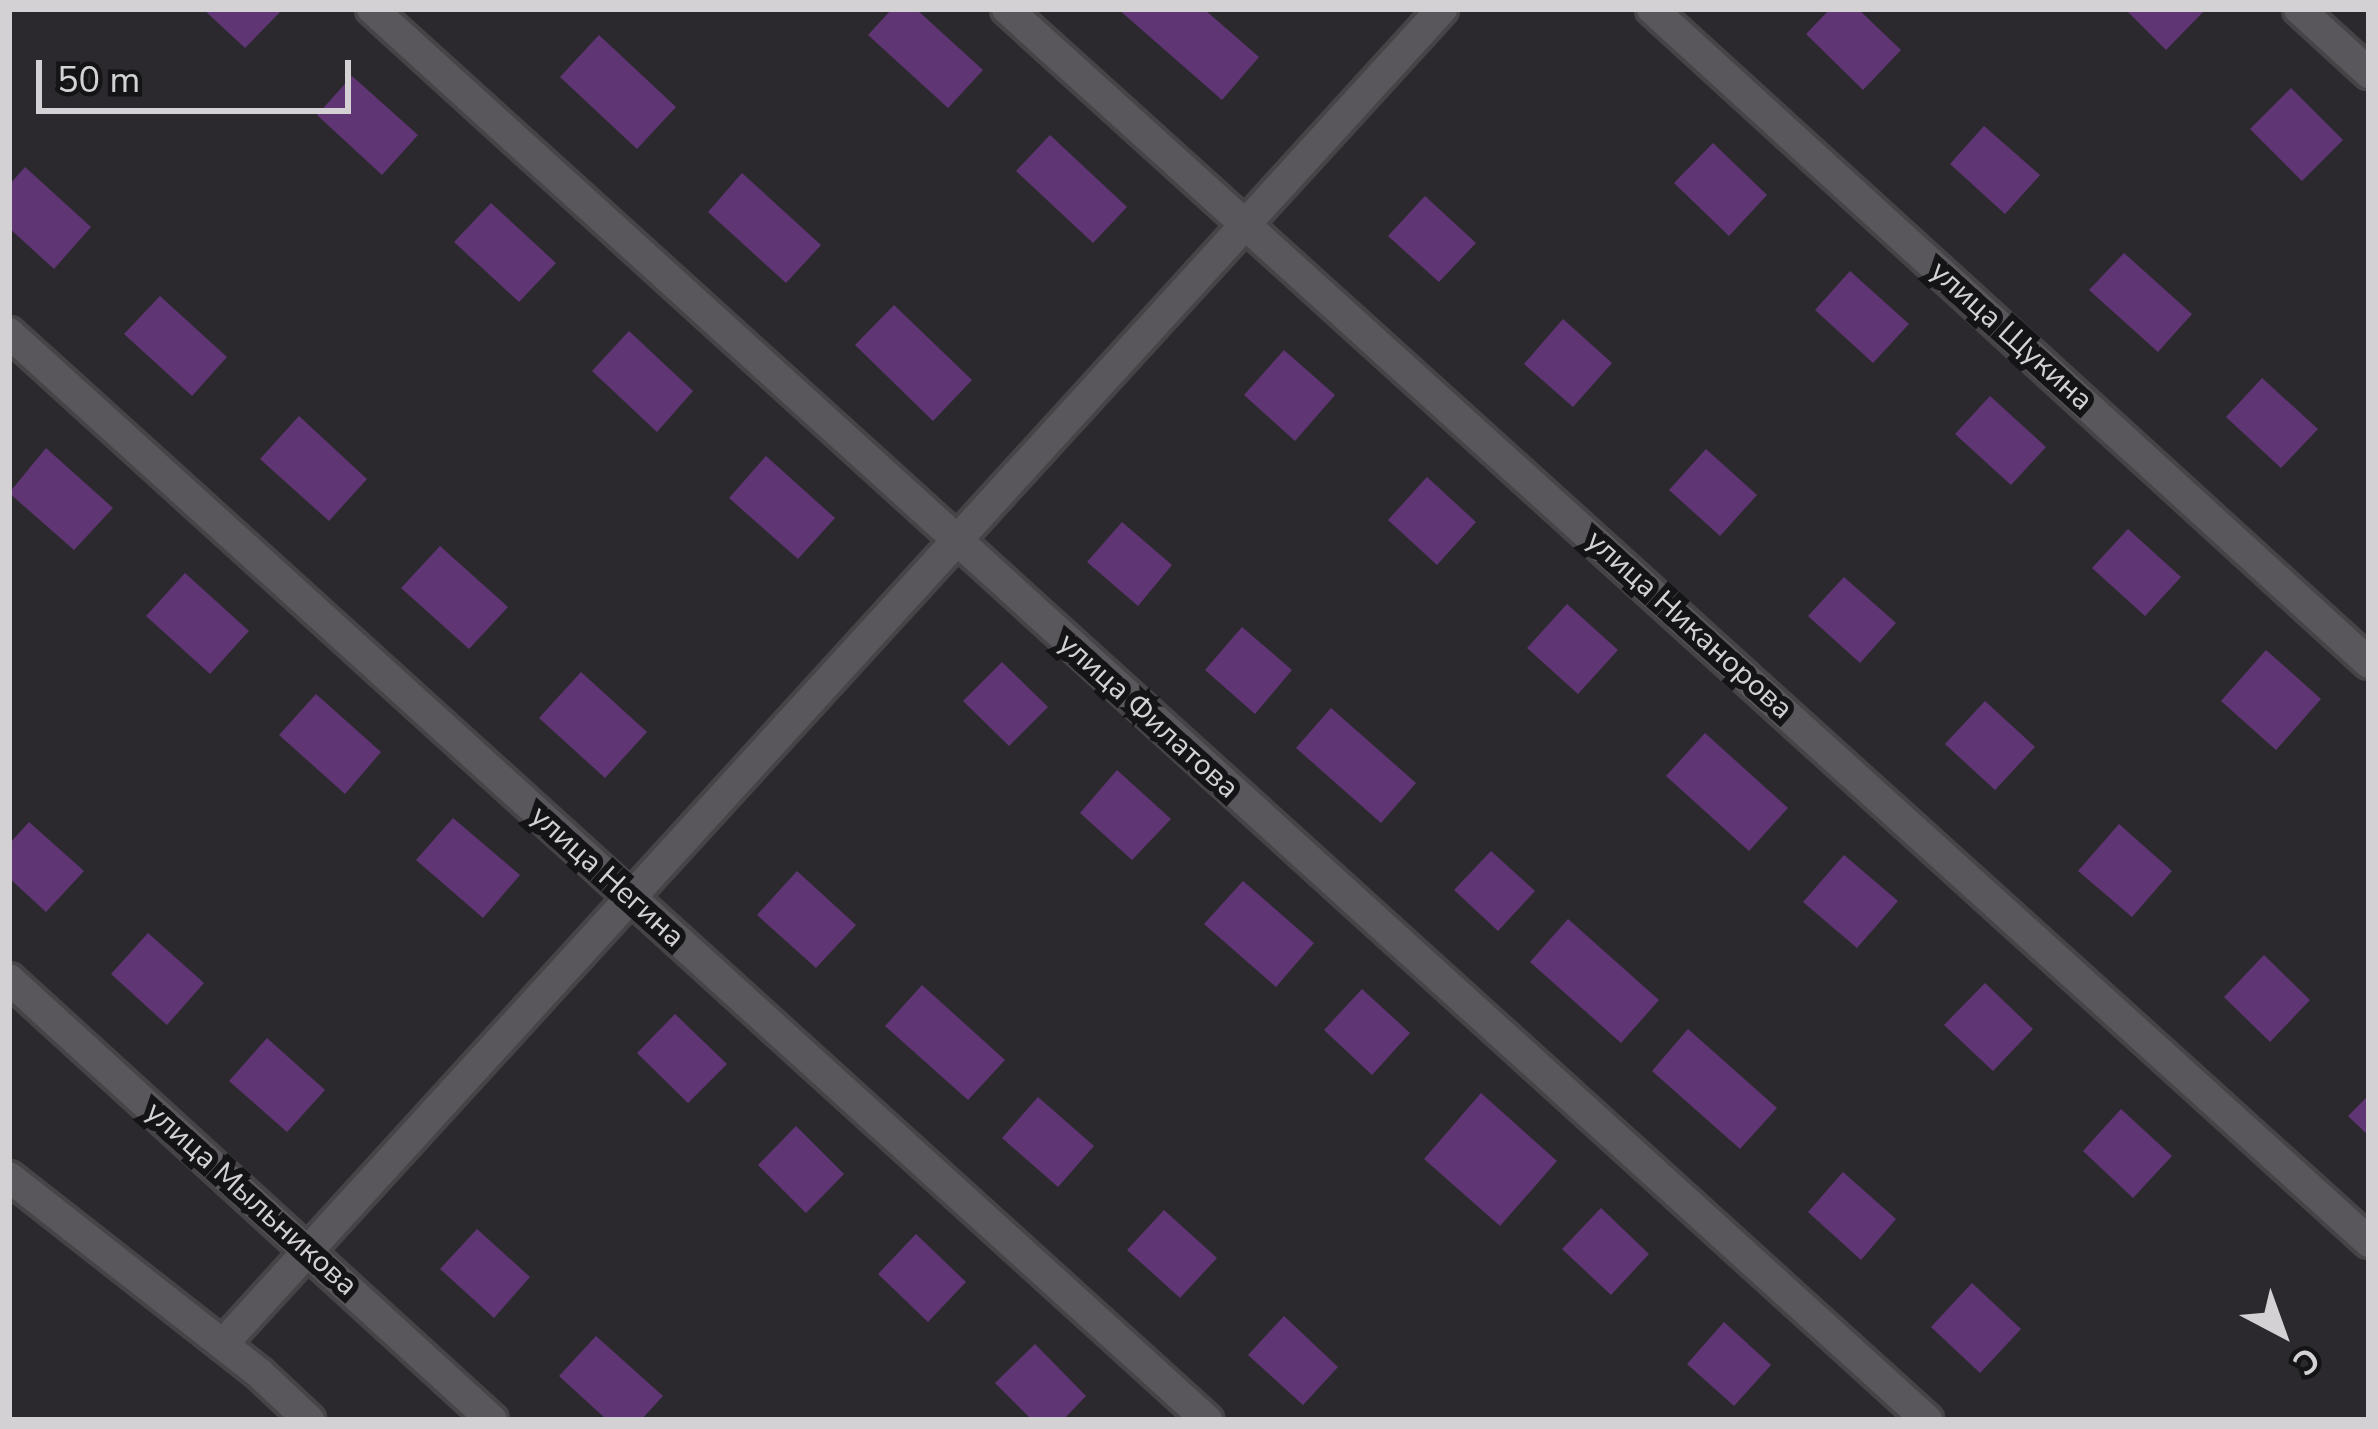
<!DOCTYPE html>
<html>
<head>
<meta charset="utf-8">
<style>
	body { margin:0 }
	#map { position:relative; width:2378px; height:1429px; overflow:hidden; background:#2c292e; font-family:"Nunito Sans",sans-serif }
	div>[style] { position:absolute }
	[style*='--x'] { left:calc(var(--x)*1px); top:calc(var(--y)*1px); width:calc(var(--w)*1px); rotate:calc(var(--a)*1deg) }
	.building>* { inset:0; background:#5f3574 }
	.roads { filter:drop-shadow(3px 0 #464447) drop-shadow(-3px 0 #464447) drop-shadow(0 3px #464447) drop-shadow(0 -3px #464447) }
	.minor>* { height:30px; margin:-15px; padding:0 15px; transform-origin:15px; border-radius:15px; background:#5a575c }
	.tertiary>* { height:30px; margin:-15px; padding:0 15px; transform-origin:15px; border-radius:15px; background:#5a575c }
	span { translate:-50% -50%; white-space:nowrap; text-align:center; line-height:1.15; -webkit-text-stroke:12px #141315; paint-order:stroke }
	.street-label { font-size:30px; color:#d3d1d4 }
	.frame { position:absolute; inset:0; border:12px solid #d3d1d4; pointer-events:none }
	.north { position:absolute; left:2222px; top:1273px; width:120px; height:120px; -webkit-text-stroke:9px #141315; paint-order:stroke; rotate:139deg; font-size:33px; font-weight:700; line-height:48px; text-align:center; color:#d3d1d4 }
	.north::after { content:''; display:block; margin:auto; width:42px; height:54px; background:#d3d1d4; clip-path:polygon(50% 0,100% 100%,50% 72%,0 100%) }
	.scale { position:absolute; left:36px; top:60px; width:315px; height:54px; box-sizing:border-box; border:6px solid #d3d1d4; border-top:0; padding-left:15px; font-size:36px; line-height:42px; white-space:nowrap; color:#d3d1d4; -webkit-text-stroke:9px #141315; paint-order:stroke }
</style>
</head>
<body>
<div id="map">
	<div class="building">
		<i style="clip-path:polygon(203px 9px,283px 9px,245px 48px)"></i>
		<i style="clip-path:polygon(892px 9px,916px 9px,983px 70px,948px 108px,868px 35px)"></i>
		<i style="clip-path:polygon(1118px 9px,1204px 9px,1259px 57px,1222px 100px)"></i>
		<i style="clip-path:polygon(1830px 9px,1858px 9px,1901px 50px,1863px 90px,1806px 34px)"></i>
		<i style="clip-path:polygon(2125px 9px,2206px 9px,2166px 50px)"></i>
		<i style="clip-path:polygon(599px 35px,676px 107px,637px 149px,560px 77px)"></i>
		<i style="clip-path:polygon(352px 76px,418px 135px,382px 175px,317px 115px)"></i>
		<i style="clip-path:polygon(2291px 88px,2343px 140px,2302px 181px,2250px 129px)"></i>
		<i style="clip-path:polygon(1984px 126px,2040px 175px,2005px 214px,1950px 164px)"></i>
		<i style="clip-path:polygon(1050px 135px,1127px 207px,1093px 243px,1016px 171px)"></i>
		<i style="clip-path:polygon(1713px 143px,1767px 195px,1729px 236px,1674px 183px)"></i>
		<i style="clip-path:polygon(25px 167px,91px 227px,54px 269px,9px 228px,9px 185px)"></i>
		<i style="clip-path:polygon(742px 173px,821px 245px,786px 283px,708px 212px)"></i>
		<i style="clip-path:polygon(1425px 196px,1476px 243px,1439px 282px,1388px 236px)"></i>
		<i style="clip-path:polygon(491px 203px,556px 263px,519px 302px,454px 242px)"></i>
		<i style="clip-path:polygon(2124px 253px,2192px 314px,2158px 352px,2089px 290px)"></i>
		<i style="clip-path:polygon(1850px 271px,1909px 324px,1873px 363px,1815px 310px)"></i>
		<i style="clip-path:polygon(160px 296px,227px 357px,192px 396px,124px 334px)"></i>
		<i style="clip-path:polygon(894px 305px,972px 380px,933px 421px,855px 345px)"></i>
		<i style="clip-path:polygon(1563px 319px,1612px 363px,1573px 407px,1524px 364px)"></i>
		<i style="clip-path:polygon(629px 331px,693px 391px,657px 432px,592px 371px)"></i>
		<i style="clip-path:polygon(1284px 350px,1335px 395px,1295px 441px,1244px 395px)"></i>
		<i style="clip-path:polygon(2262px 378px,2318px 429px,2281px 468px,2226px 417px)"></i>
		<i style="clip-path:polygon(1990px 396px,2046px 447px,2011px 485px,1955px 434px)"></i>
		<i style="clip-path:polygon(299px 416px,367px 479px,329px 521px,260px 459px)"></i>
		<i style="clip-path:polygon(46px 448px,113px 508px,74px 550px,9px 493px)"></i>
		<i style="clip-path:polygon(1706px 449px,1757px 495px,1720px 536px,1669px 490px)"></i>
		<i style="clip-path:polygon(766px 456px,835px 518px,798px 559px,729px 498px)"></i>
		<i style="clip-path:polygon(1427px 477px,1476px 522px,1437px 565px,1388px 520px)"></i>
		<i style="clip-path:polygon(1122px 522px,1172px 565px,1138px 606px,1087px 562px)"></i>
		<i style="clip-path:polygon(2128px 529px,2181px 577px,2145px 616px,2092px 568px)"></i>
		<i style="clip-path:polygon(440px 546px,508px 607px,469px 649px,401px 588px)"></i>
		<i style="clip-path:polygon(185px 573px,249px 631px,210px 674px,146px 616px)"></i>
		<i style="clip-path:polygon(1844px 577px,1896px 623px,1860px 663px,1808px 616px)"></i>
		<i style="clip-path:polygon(1567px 604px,1618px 650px,1578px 694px,1527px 648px)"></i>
		<i style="clip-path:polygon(1242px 627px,1292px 670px,1255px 714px,1205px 670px)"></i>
		<i style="clip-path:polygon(2266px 650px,2321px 699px,2276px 750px,2221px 701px)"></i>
		<i style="clip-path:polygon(1002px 662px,1048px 707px,1009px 746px,963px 701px)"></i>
		<i style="clip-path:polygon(581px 672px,647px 732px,605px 778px,539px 718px)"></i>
		<i style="clip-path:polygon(316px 694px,381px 752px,345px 794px,279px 735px)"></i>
		<i style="clip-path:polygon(1985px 701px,2035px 747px,1995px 790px,1945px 744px)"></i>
		<i style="clip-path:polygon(1331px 708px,1416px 783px,1381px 823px,1296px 748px)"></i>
		<i style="clip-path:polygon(1705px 733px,1788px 808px,1749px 851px,1666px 776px)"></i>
		<i style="clip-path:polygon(1117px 770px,1171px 819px,1132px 860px,1080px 813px)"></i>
		<i style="clip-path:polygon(453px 818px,520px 875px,483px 918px,416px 860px)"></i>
		<i style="clip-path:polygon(29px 822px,84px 871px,46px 912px,9px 878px,9px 844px)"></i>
		<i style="clip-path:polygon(2119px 824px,2172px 871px,2132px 917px,2078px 871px)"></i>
		<i style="clip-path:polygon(1491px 851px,1535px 891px,1498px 931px,1454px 890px)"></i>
		<i style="clip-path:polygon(1844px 855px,1898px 901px,1857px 948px,1803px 902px)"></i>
		<i style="clip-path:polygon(797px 871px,856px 925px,816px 968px,757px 915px)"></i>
		<i style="clip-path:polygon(1243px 881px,1314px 943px,1276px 987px,1204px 924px)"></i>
		<i style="clip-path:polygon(1568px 919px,1659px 1000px,1621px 1043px,1530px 962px)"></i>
		<i style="clip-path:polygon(148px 933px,204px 983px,167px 1025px,111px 974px)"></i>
		<i style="clip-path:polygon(2264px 955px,2310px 1000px,2270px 1042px,2224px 997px)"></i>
		<i style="clip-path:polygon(1985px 983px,2033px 1029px,1993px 1071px,1944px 1025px)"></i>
		<i style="clip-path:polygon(922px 985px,1005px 1060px,968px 1100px,885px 1026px)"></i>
		<i style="clip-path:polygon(1362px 989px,1410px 1033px,1372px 1075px,1324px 1030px)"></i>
		<i style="clip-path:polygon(675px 1014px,727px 1064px,688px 1103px,637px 1053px)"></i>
		<i style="clip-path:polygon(1688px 1029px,1777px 1108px,1740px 1149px,1652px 1071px)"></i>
		<i style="clip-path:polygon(267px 1038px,325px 1090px,287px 1132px,229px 1081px)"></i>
		<i style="clip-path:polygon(1481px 1093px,1557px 1161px,1500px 1226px,1424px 1159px)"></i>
		<i style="clip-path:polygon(2369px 1095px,2369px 1136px,2348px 1116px)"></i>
		<i style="clip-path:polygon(1038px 1097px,1094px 1146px,1058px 1187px,1002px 1138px)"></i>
		<i style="clip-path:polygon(2121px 1109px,2172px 1156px,2133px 1198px,2083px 1151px)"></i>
		<i style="clip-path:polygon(796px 1126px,844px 1174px,806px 1213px,758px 1165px)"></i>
		<i style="clip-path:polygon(1843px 1172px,1896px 1219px,1861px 1260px,1808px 1212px)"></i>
		<i style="clip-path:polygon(1601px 1208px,1649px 1254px,1611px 1295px,1562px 1249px)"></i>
		<i style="clip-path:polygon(1164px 1210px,1217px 1258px,1180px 1298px,1127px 1250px)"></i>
		<i style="clip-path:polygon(477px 1229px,530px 1277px,494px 1318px,440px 1269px)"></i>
		<i style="clip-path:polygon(916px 1234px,966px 1282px,928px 1322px,878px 1274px)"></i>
		<i style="clip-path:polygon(1972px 1283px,2021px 1329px,1980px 1373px,1931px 1327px)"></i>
		<i style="clip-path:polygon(1284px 1316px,1338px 1367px,1303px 1405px,1248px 1355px)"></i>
		<i style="clip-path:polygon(1724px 1322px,1771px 1365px,1734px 1406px,1687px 1364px)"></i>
		<i style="clip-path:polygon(596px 1336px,663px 1396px,641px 1420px,607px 1420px,559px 1376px)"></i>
		<i style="clip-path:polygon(1035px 1344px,1086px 1396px,1063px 1420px,1032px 1420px,995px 1383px)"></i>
	</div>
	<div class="roads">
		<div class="minor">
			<i style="--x:372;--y:9;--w:2100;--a:42.22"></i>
			<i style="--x:1007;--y:9;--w:1837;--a:42.15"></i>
			<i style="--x:1652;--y:9;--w:970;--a:42.37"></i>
			<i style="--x:2299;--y:9;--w:95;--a:42.4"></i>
			<i style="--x:9;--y:333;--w:1618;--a:42.22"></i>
			<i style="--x:9;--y:979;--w:654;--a:42.4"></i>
			<i style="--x:223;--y:1344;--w:1808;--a:-47.6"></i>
		</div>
		<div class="tertiary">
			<i style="--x:9;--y:1177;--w:318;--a:38.1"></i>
			<i style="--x:259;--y:1373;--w:69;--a:43.2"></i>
		</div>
	</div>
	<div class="street-label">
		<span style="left:2011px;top:336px;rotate:42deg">улица Щукина</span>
		<span style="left:1689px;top:625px;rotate:42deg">улица Никанорова</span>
		<span style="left:1148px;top:716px;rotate:42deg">улица Филатова</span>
		<span style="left:607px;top:877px;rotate:42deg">улица Негина</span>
		<span style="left:251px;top:1199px;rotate:42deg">улица Мыльникова</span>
	</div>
	<div class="frame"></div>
	<div class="north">С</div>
	<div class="scale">50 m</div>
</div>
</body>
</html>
